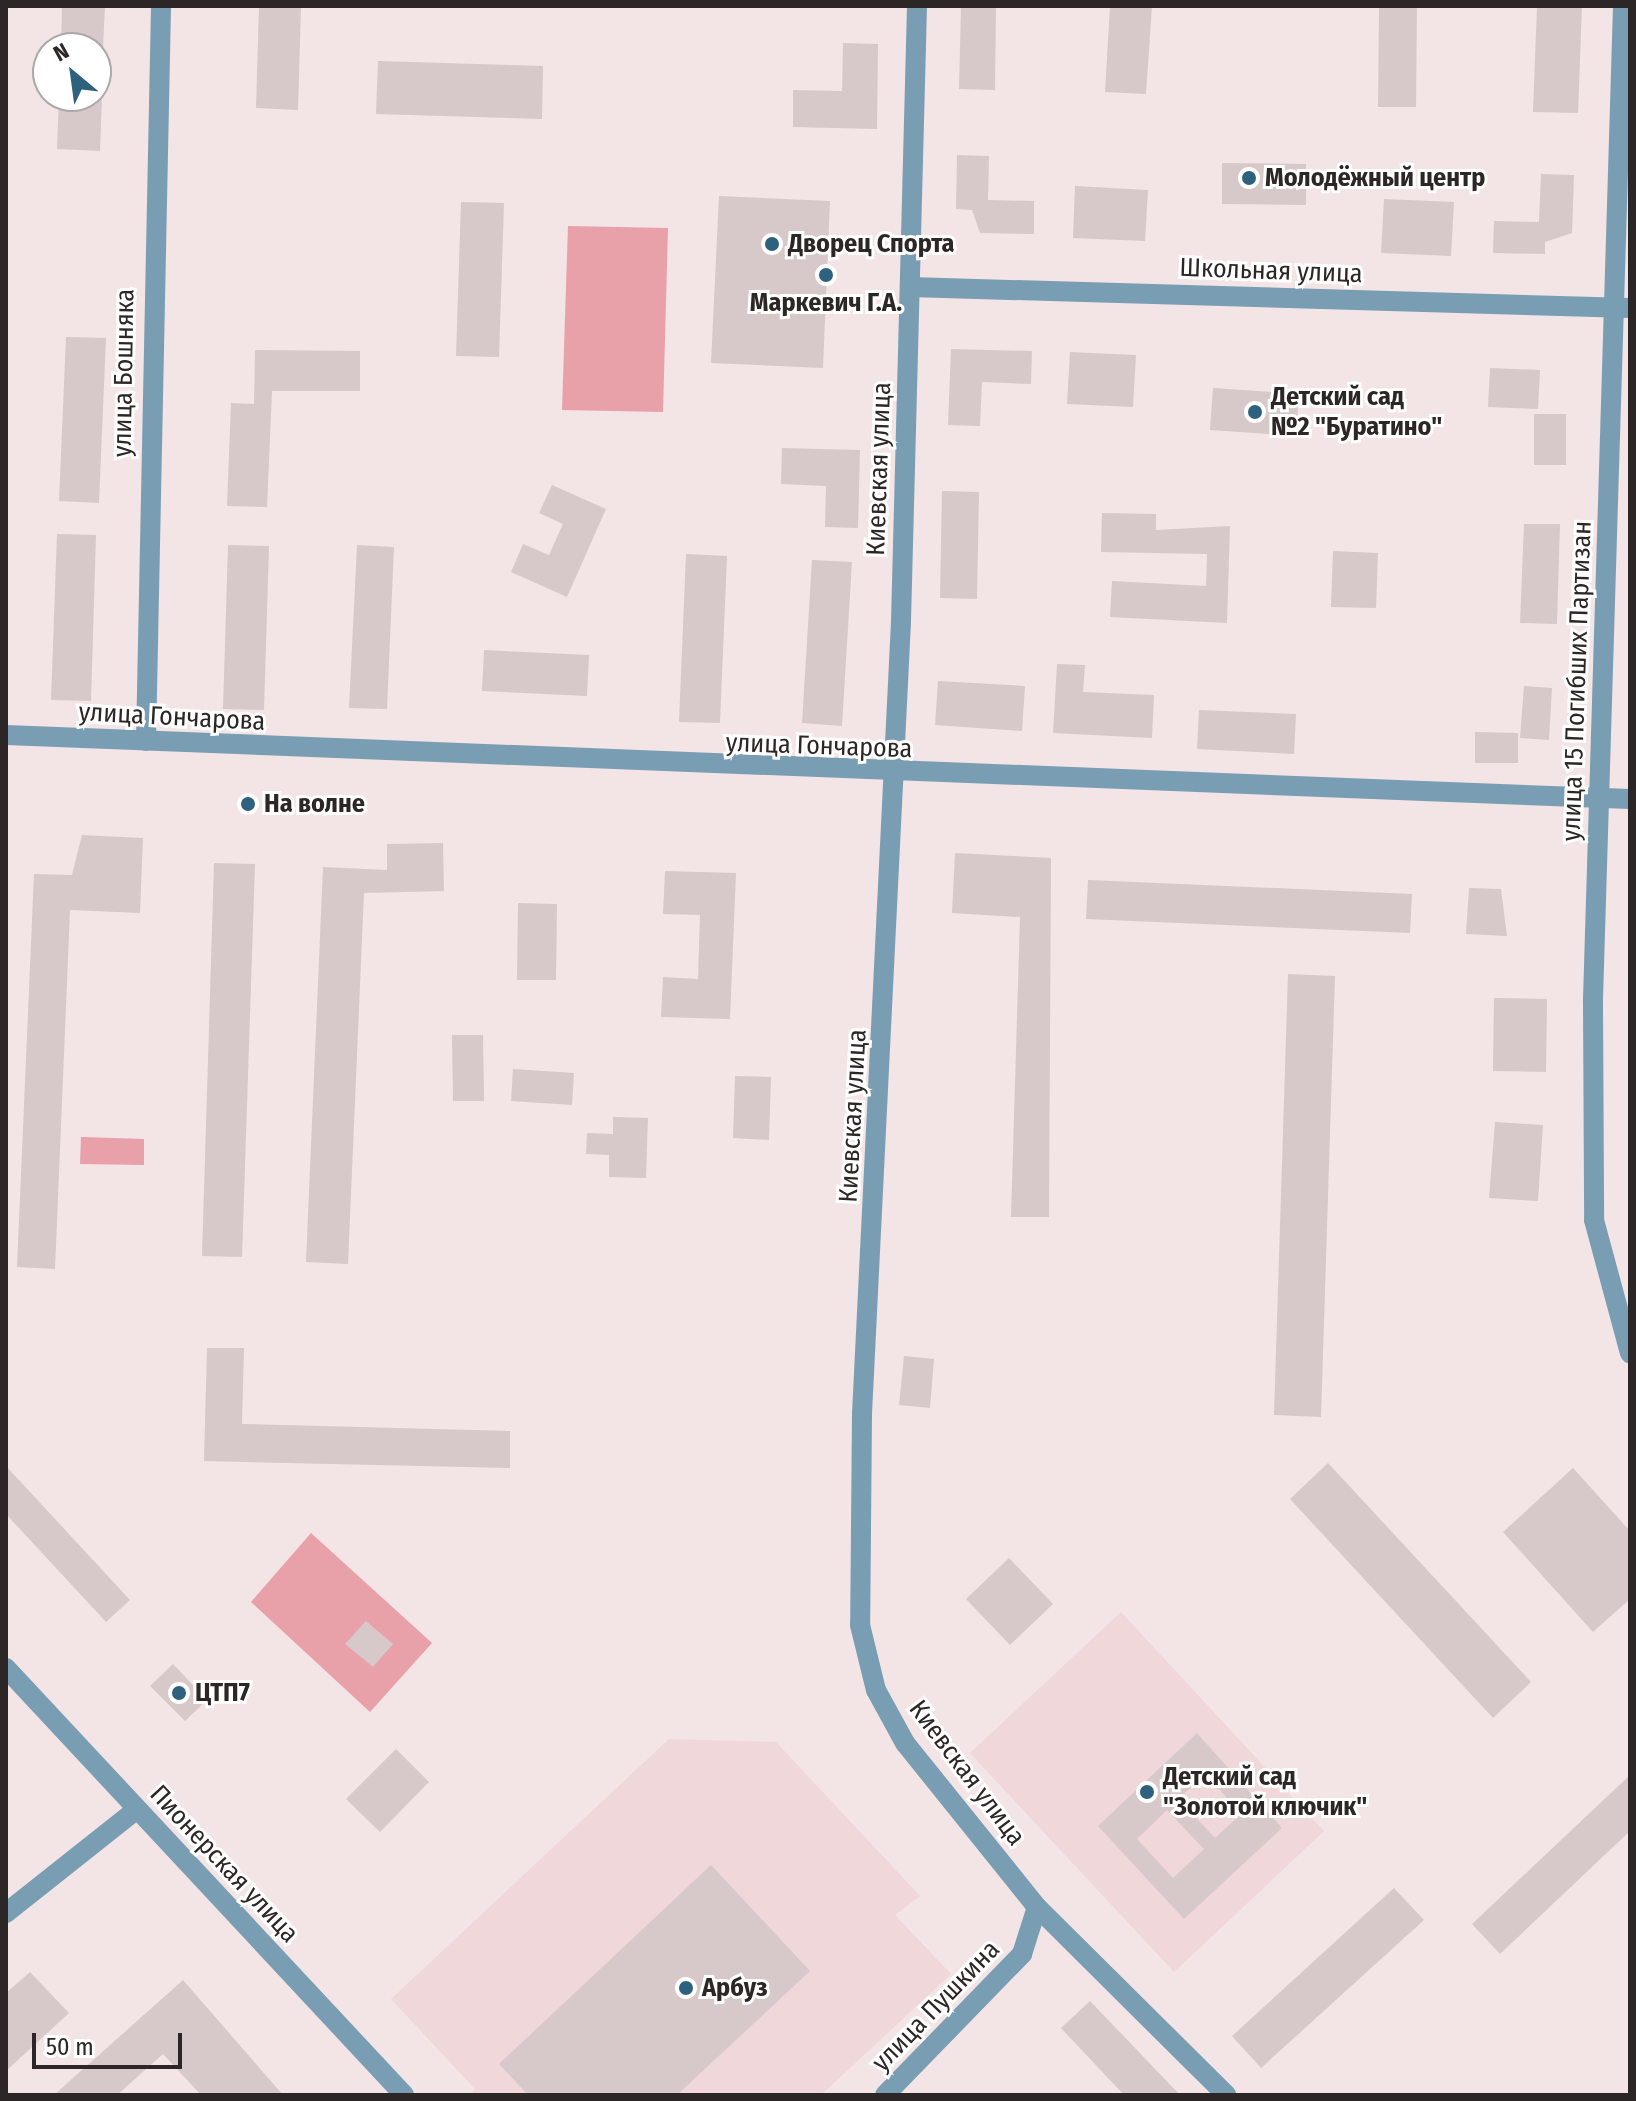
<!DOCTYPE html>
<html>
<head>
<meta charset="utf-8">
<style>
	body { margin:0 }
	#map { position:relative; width:1636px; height:2101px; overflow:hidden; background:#f3e4e5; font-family:"Fira Sans Condensed",sans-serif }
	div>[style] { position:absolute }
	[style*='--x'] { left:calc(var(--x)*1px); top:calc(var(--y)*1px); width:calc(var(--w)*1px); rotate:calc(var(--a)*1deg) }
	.built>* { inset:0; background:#f0d7d9 }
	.green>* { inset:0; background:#e8a0a9 }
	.building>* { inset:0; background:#d7c8c9 }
	.minor>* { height:20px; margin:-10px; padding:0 10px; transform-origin:10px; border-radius:10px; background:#799db3 }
	.dots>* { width:22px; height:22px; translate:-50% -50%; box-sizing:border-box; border:4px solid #fff; border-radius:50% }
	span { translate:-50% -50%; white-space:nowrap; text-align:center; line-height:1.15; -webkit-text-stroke:6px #fff; paint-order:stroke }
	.poi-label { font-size:26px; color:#2c2626; font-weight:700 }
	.left { translate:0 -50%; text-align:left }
	.street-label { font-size:26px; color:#2c2626 }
	.frame { position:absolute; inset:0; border:8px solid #2c2626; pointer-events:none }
	.north { position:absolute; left:32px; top:32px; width:80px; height:80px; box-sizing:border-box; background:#fff; border:2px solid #aba8a8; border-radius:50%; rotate:331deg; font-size:22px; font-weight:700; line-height:32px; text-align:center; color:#2c2626 }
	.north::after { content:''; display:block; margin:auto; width:28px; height:36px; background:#2e617e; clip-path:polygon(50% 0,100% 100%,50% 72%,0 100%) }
	.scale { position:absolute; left:32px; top:2033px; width:150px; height:36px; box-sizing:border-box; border:4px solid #2c2626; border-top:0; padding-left:10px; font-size:24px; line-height:28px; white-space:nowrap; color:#2c2626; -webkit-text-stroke:6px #fff; paint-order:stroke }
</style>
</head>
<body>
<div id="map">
	<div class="built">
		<i style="clip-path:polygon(1121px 1612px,1324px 1831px,1174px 1972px,970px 1753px)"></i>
		<i style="clip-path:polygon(669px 1739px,776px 1742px,920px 1896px,895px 1915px,951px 1974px,821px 2095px,470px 2095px,475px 2089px,391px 1999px)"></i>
	</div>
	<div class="green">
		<i style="clip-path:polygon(568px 226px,668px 228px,663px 412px,562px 410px)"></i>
		<i style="clip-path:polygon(81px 1137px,144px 1139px,144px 1165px,80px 1164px)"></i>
		<i style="clip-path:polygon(311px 1533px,432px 1643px,370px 1712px,251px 1602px)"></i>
	</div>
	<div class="building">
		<i style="clip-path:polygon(62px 6px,105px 6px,103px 48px,61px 48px)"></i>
		<i style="clip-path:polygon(259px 6px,301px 6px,298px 110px,256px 108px)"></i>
		<i style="clip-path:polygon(961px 6px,996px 6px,995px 90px,959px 89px)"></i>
		<i style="clip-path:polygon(1110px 6px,1152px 6px,1146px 94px,1105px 92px)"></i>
		<i style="clip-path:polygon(1379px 6px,1417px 6px,1416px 107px,1378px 107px)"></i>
		<i style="clip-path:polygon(1537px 6px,1582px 6px,1578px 113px,1533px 112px)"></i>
		<i style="clip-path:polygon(843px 43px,878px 44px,877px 129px,793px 127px,793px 90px,842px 91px)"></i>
		<i style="clip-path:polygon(378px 61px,543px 66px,542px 119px,376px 114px)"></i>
		<i style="clip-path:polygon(59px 96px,102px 96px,100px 151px,57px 149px)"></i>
		<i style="clip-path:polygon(957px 155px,989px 156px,988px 200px,1034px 201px,1034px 234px,980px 233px,972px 210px,956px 209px)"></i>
		<i style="clip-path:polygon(1222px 163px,1306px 164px,1306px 205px,1222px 204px)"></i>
		<i style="clip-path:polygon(1541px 174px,1574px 175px,1572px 233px,1545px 242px,1545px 254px,1493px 253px,1494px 221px,1539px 222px)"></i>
		<i style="clip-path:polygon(1075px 186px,1148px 190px,1145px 241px,1073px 238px)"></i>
		<i style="clip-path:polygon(719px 196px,830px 201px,823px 368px,711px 363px)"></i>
		<i style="clip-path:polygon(1384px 199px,1454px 202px,1451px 256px,1381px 253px)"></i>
		<i style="clip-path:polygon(461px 202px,504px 203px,499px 357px,456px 356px)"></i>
		<i style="clip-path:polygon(66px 337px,106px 338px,99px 503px,59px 501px)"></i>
		<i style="clip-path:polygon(951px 349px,1032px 351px,1031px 384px,982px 382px,980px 426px,948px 425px)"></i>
		<i style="clip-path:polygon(255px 350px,360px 351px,360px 391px,272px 391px,267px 507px,227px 506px,231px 403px,254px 404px)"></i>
		<i style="clip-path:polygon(1070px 352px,1136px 355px,1133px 407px,1067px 404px)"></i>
		<i style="clip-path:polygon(1490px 368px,1540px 370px,1538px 409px,1488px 407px)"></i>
		<i style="clip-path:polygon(1213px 388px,1299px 394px,1296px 436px,1210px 430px)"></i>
		<i style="clip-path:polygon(1534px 414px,1566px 414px,1566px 465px,1534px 465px)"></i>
		<i style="clip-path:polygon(782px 448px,860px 450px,858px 528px,825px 527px,826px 486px,781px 484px)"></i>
		<i style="clip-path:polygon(552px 485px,606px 509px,567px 597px,511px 572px,523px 544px,549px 555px,563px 524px,539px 513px)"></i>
		<i style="clip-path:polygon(942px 491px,979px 492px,977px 599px,940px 598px)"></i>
		<i style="clip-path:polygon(1102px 513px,1156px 514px,1156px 530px,1230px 526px,1227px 623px,1110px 617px,1112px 581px,1206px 586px,1207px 554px,1101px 552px)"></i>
		<i style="clip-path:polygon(1524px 524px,1560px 524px,1557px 624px,1520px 623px)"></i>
		<i style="clip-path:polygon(57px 534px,96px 535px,91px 701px,51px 700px)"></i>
		<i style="clip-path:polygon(228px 545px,269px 546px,264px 710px,223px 709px)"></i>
		<i style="clip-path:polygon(357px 545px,394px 547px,387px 709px,349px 708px)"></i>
		<i style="clip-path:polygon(1333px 551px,1378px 553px,1376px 608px,1331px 607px)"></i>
		<i style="clip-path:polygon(686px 554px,727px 556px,720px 723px,679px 722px)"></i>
		<i style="clip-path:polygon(812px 560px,852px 562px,842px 726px,802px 723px)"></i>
		<i style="clip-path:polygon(484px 650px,589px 655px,587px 696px,482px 691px)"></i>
		<i style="clip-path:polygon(1057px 664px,1085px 665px,1083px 692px,1154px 695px,1152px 738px,1053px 733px)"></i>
		<i style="clip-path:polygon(938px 681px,1025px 686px,1022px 731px,935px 725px)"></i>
		<i style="clip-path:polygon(1524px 686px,1552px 688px,1549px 740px,1520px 738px)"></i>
		<i style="clip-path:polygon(1199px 710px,1296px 714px,1294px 754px,1197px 749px)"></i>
		<i style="clip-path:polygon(1475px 732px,1518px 733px,1518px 763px,1475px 763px)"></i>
		<i style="clip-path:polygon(82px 835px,143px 838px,140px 913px,70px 910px,55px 1269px,17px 1267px,34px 874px,72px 875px)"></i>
		<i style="clip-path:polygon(443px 843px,444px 891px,364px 893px,348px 1264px,306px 1262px,323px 867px,387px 870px,387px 844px)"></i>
		<i style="clip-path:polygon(955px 853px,1051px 858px,1049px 1217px,1011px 1217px,1020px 917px,952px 913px)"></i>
		<i style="clip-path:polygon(214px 863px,255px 864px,242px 1257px,202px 1256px)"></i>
		<i style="clip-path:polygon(665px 871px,736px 873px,730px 1019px,661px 1017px,663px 977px,698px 979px,700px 915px,663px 914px)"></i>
		<i style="clip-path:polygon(1088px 880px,1412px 894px,1410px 933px,1086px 919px)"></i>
		<i style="clip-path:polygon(1469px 888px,1501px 889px,1507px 936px,1466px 934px)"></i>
		<i style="clip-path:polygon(518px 903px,557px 904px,556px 980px,517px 980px)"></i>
		<i style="clip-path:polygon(1288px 974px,1335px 976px,1321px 1417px,1274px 1415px)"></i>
		<i style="clip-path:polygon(1494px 998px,1547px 999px,1546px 1072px,1493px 1071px)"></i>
		<i style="clip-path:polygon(452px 1035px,483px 1035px,484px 1101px,453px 1101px)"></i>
		<i style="clip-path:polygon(513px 1069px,574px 1073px,572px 1105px,511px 1101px)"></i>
		<i style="clip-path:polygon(735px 1076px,771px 1077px,769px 1140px,733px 1138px)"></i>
		<i style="clip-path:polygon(613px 1117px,648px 1118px,646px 1178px,609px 1177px,609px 1155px,586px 1154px,587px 1133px,613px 1134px)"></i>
		<i style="clip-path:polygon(1495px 1122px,1543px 1125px,1538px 1201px,1489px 1198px)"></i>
		<i style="clip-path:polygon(207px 1348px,244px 1348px,242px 1424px,510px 1431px,510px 1468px,204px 1461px)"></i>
		<i style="clip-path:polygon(904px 1356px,934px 1359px,930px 1408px,899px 1405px)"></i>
		<i style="clip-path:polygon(1328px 1463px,1531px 1682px,1493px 1718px,1290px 1499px)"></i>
		<i style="clip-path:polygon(6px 1466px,130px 1600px,106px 1622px,6px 1514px)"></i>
		<i style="clip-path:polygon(1573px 1468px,1630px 1531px,1630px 1599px,1593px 1632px,1503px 1532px)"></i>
		<i style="clip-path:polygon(1009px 1558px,1053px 1604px,1010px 1645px,966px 1599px)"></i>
		<i style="clip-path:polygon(366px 1621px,393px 1644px,373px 1667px,345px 1644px)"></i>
		<i style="clip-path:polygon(173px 1664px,207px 1700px,185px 1721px,150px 1686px)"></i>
		<i style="clip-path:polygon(evenodd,1197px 1733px,1282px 1828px,1184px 1919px,1098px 1826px,1197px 1733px,1206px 1774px,1241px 1814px,1215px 1838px,1178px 1799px,1206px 1774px,1197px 1733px,1167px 1810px,1204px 1849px,1173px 1878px,1137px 1839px,1167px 1810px)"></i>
		<i style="clip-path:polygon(396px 1749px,429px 1782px,380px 1832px,346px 1799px)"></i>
		<i style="clip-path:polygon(1630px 1775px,1630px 1831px,1500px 1954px,1472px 1924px)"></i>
		<i style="clip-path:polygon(711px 1865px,810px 1971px,677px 2095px,528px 2095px,499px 2064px)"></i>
		<i style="clip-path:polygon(1394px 1888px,1424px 1920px,1261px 2068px,1232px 2036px)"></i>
		<i style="clip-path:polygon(30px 1972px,69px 2013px,6px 2071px,6px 1993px)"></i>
		<i style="clip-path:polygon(183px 1980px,283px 2095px,201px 2095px,163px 2054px,117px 2095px,54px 2095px)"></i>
		<i style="clip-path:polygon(1090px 2001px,1180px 2095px,1124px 2095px,1061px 2028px)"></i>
	</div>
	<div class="minor">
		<i style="--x:917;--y:6;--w:616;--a:91.49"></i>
		<i style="--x:901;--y:622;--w:793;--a:92.82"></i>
		<i style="--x:862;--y:1414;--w:211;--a:90.5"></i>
		<i style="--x:860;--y:1625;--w:67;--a:76.2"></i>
		<i style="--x:876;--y:1690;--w:60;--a:61.3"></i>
		<i style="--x:905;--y:1743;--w:211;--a:51.2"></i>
		<i style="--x:1037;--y:1907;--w:267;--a:44.8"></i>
		<i style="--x:1623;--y:6;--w:996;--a:91.73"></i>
		<i style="--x:1593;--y:1002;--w:218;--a:89.7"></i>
		<i style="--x:1594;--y:1220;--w:138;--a:74.9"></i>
		<i style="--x:910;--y:287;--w:720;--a:1.67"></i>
		<i style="--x:6;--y:735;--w:1625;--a:2.26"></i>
		<i style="--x:146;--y:741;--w:735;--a:-88.83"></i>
		<i style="--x:6;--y:1668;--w:584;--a:47.01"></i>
		<i style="--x:6;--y:1913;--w:167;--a:-38.4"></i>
		<i style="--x:885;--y:2095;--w:197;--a:-45.8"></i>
		<i style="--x:1022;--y:1954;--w:49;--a:-72.3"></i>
	</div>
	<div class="dots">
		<i style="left:1249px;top:178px;background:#2e617e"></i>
		<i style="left:772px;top:244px;background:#2e617e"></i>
		<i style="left:826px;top:275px;background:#2e617e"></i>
		<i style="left:1255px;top:412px;background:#2e617e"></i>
		<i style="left:248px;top:804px;background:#2e617e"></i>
		<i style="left:179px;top:1693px;background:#2e617e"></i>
		<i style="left:1147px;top:1792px;background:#2e617e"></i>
		<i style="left:686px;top:1988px;background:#2e617e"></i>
	</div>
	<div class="poi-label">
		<span class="left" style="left:1265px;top:178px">Молодёжный центр</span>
		<span class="left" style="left:788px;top:244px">Дворец Спорта</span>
		<span style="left:826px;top:303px">Маркевич Г.А.</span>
		<span class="left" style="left:1271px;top:412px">Детский сад<br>№2 "Буратино"</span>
		<span class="left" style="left:264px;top:804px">На волне</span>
		<span class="left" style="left:195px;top:1693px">ЦТП7</span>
		<span class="left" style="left:1163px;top:1792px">Детский сад<br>"Золотой ключик"</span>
		<span class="left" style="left:702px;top:1988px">Арбуз</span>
	</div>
	<div class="street-label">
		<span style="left:1271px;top:271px;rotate:2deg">Школьная улица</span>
		<span style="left:124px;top:373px;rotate:-89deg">улица Бошняка</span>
		<span style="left:879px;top:469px;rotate:-88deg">Киевская улица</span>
		<span style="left:1577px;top:681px;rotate:-88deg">улица 15 Погибших Партизан</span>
		<span style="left:172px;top:717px;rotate:3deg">улица Гончарова</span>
		<span style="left:819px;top:746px;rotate:2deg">улица Гончарова</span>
		<span style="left:853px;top:1116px;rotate:-87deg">Киевская улица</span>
		<span style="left:967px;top:1773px;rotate:53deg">Киевская улица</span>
		<span style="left:224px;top:1864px;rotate:47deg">Пионерская улица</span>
		<span style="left:936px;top:2006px;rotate:-46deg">улица Пушкина</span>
	</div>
	<div class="frame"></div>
	<div class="north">N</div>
	<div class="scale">50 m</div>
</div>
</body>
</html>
